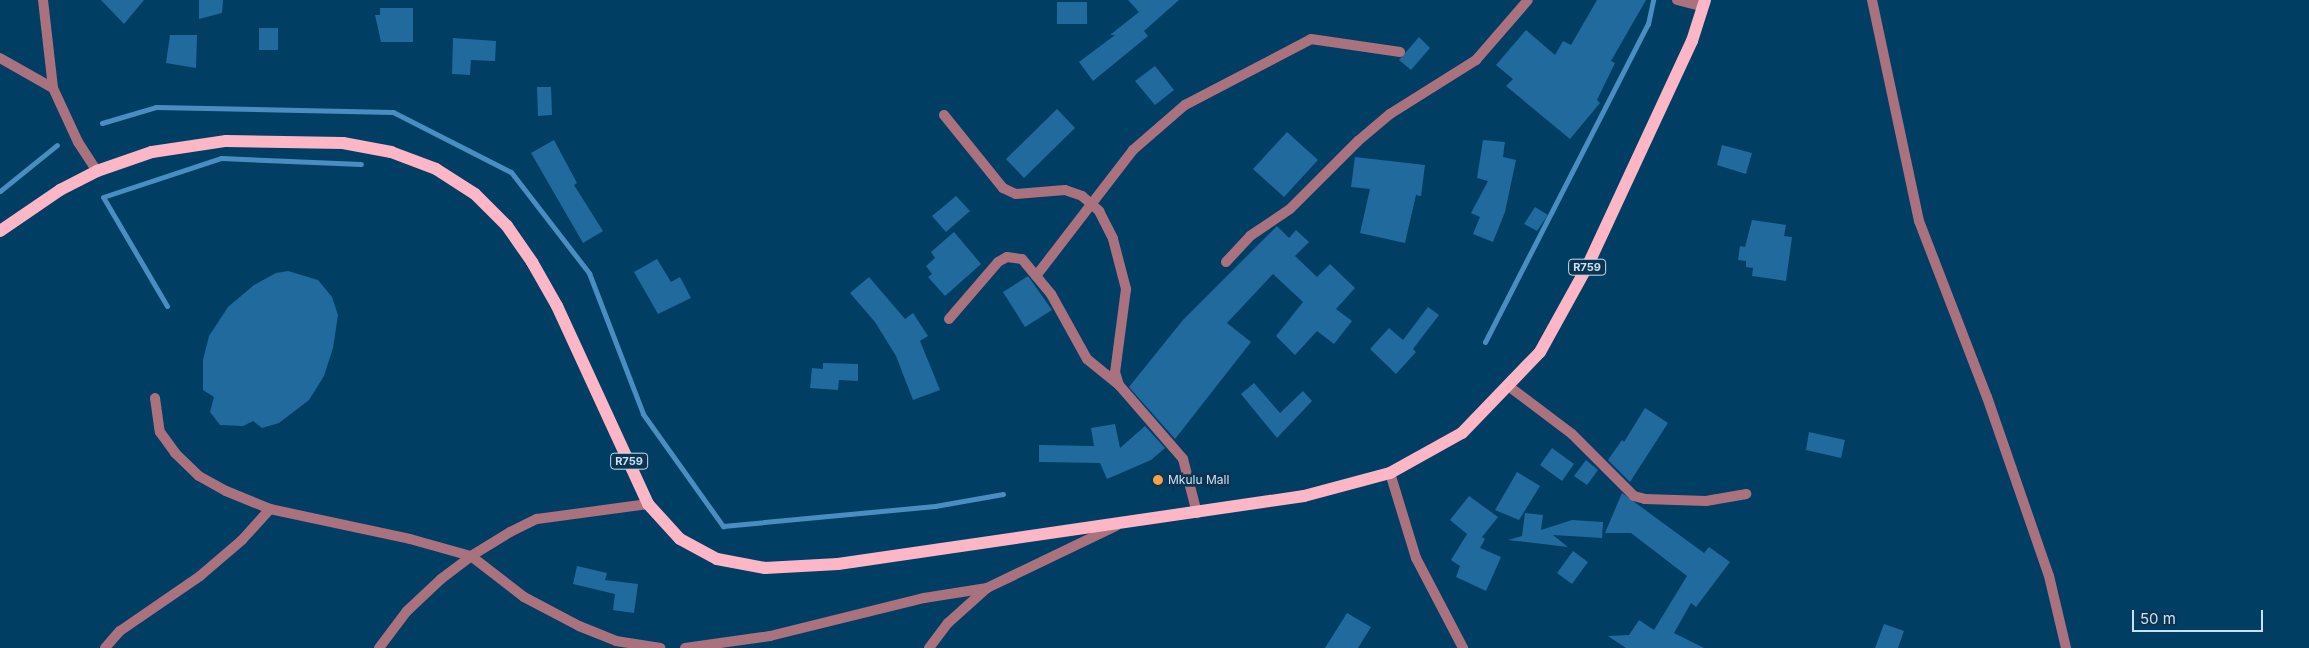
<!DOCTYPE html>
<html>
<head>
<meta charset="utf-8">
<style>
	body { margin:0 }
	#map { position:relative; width:2309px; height:648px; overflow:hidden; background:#013e64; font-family:Inter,sans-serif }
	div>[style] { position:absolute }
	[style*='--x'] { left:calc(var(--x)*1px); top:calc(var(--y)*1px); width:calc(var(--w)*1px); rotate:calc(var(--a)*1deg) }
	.stream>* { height:5px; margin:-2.5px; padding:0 2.5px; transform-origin:2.5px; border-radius:2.5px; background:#498dc1 }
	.building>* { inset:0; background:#216a9e }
	.service>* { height:10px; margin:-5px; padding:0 5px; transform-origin:5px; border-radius:5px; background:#aa717f }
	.minor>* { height:10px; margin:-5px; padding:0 5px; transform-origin:5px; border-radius:5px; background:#aa717f }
	.primary>* { height:12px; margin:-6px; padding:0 6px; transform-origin:6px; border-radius:6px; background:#fcb6c6 }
	.dots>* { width:14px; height:14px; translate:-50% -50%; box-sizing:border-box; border:2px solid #0d334f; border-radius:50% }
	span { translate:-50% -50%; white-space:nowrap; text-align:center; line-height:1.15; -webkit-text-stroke:5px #0d334f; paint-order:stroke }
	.shield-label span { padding:1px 4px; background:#0d334f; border:1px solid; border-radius:4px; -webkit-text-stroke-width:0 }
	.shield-label { font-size:11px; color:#c7e2f9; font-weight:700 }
	.poi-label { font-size:12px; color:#c7e2f9 }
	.left { translate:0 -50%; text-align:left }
	.scale { position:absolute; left:2132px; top:610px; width:131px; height:22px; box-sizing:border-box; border:2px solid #c7e2f9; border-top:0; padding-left:6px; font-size:15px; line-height:18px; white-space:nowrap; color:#c7e2f9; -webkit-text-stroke:4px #0d334f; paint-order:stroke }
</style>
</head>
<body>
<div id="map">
	<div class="stream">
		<i style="--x:102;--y:123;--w:56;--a:-16.5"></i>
		<i style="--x:156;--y:107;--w:237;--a:1.2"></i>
		<i style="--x:393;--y:112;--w:132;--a:27"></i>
		<i style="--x:511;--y:172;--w:128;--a:52.3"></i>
		<i style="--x:589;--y:273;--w:151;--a:69"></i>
		<i style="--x:643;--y:414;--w:138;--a:54.5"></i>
		<i style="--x:723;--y:526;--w:213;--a:-5.4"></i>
		<i style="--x:935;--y:506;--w:69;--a:-10"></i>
		<i style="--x:0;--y:191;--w:73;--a:-38.9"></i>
		<i style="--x:167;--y:306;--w:126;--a:-120.4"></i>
		<i style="--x:103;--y:197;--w:124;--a:-18.3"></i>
		<i style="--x:221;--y:158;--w:140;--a:2.5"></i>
		<i style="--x:1485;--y:342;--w:357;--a:-62.9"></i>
		<i style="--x:1648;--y:24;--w:25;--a:-78"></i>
	</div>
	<div class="building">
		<i style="clip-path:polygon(101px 0,144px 0,124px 24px)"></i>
		<i style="clip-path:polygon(199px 0,223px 0,222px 13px,199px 19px)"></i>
		<i style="clip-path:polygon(1128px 0,1179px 0,1144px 31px,1148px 36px,1093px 81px,1079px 62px,1115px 35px,1110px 35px,1139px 12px)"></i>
		<i style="clip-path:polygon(1597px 0,1646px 0,1611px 61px,1615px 63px,1597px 100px,1600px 103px,1570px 139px,1506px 86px,1513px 79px,1496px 65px,1526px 30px,1555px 55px,1563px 41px,1571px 45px)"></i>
		<i style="clip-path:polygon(1057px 2px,1087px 2px,1087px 24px,1057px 24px)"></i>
		<i style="clip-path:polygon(380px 8px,413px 8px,413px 42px,381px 42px,375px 15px,380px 15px)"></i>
		<i style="clip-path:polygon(259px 28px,278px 28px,278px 50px,259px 50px)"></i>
		<i style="clip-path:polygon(170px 35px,197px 35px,196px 68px,166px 63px)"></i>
		<i style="clip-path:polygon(1419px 37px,1430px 48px,1411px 70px,1399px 60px)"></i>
		<i style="clip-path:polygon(453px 38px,496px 41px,495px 61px,471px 60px,470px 75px,452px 74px)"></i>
		<i style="clip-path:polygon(1155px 66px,1174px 90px,1155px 105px,1135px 81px)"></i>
		<i style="clip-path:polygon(537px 87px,551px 87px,552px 115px,538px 116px)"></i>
		<i style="clip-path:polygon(1057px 109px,1075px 128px,1024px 178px,1006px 159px)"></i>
		<i style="clip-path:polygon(1287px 132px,1318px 160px,1284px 197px,1253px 169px)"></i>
		<i style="clip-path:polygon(554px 140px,577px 183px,574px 185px,603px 231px,583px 243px,531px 153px)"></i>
		<i style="clip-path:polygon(1483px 140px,1505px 142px,1503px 157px,1516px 160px,1505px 212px,1493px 242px,1473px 234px,1480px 217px,1471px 213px,1488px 181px,1477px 178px)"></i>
		<i style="clip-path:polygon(1722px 145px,1752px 153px,1746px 174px,1717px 165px)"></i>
		<i style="clip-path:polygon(1355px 157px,1425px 165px,1421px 196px,1416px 195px,1405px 243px,1360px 233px,1370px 189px,1351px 187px)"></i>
		<i style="clip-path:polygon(956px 196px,970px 211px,946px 232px,932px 216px)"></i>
		<i style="clip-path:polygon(1535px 207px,1548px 215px,1537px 231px,1524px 224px)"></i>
		<i style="clip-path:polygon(1752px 220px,1786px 225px,1784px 236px,1792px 237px,1786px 281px,1752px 276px,1753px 268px,1746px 267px,1746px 261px,1738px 260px,1740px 246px,1745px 247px)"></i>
		<i style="clip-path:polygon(1277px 226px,1289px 238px,1296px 230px,1309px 242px,1295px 256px,1317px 277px,1330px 264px,1355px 288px,1336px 309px,1352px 321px,1334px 344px,1317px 331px,1295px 355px,1276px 336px,1303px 302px,1273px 274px,1227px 323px,1251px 342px,1175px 439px,1129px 387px,1183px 320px)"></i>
		<i style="clip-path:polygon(954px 232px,981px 264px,945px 296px,928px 277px,932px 274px,926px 266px,935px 258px,931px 252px)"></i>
		<i style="clip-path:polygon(657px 259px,671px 282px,680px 277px,691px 298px,658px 314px,634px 272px)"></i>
		<i style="clip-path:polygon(288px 271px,318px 280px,332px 297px,338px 315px,333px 348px,324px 376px,309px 400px,279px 423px,262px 428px,253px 421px,243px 426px,220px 425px,210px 412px,214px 397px,203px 390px,203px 360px,209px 336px,228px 307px,254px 285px,276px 273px)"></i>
		<i style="clip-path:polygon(1028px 276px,1052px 310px,1025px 327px,1003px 292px)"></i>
		<i style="clip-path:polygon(869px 277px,905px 319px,913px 313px,928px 336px,920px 341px,940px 390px,913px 400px,896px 356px,875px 322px,850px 293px)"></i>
		<i style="clip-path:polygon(1428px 307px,1439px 315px,1413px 349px,1416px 352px,1396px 374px,1370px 349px,1389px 328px,1403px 340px)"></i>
		<i style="clip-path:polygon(823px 363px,858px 364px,858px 381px,839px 380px,838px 390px,810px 388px,812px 368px,823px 369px)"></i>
		<i style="clip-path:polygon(1254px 383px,1280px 413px,1303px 391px,1312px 401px,1277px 438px,1241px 394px)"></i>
		<i style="clip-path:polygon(1645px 408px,1668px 423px,1630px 482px,1608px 460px,1622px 440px,1624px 442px)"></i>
		<i style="clip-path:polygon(1115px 424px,1120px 448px,1145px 426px,1165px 448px,1151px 460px,1107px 479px,1100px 463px,1039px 462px,1039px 445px,1094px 446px,1091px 428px)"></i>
		<i style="clip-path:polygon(1809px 432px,1845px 440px,1841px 458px,1806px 450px)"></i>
		<i style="clip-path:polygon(1552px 448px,1574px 464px,1562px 481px,1540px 465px)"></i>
		<i style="clip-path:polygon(1586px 460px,1598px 470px,1587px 485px,1574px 476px)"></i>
		<i style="clip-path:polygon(1517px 472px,1540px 486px,1519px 520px,1495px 510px)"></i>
		<i style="clip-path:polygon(1622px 493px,1704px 553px,1709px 547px,1730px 562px,1696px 607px,1691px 603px,1674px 633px,1704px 648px,1626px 648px,1608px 636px,1629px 635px,1639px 620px,1654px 630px,1687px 576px,1631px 533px,1605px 533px)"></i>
		<i style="clip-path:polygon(1469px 496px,1498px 517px,1482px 537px,1485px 539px,1480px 548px,1501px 557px,1486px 591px,1456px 577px,1460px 566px,1451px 560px,1467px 534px,1450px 520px)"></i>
		<i style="clip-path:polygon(1525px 513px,1543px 515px,1541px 530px,1572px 520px,1603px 522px,1602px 538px,1553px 535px,1568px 547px,1508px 540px,1522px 536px)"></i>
		<i style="clip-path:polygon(1573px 551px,1588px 562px,1572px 584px,1557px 573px)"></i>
		<i style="clip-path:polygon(577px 566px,607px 573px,605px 580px,638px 584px,634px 613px,613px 610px,615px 594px,573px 584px)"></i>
		<i style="clip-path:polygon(1347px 613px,1371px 627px,1358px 648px,1325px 648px)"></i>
		<i style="clip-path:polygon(1884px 624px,1904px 631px,1898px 648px,1875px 648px)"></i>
	</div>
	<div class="service">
		<i style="--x:155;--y:398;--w:34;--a:82"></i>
		<i style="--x:160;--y:432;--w:26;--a:54"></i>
		<i style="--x:175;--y:453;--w:33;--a:44"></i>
		<i style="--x:199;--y:476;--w:31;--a:29"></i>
		<i style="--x:226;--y:491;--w:48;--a:22.2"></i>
		<i style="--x:270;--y:509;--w:143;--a:12.1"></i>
		<i style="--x:410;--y:539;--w:63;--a:15.6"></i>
		<i style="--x:471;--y:556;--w:67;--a:37.7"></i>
		<i style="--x:524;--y:597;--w:62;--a:27.8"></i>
		<i style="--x:579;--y:626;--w:40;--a:22"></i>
		<i style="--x:616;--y:641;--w:45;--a:9"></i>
		<i style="--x:105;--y:648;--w:23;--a:-49"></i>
		<i style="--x:120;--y:631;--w:97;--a:-34.5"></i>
		<i style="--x:200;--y:576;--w:55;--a:-40.6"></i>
		<i style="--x:242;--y:540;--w:42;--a:-47.9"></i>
		<i style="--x:685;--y:648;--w:86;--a:-8"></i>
		<i style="--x:770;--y:636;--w:159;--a:-13.9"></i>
		<i style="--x:924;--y:598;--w:64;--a:-9"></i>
	</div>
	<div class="minor">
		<i style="--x:43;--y:0;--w:89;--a:83.5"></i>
		<i style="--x:53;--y:88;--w:60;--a:65.2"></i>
		<i style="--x:78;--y:142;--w:35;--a:57"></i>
		<i style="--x:1677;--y:0;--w:25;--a:14"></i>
		<i style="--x:1872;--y:0;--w:226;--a:78"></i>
		<i style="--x:1919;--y:221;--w:189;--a:68.9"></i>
		<i style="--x:1987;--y:397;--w:189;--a:70.9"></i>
		<i style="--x:2049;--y:576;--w:74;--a:76.7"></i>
		<i style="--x:0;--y:58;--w:61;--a:29.5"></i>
		<i style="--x:944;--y:115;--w:94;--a:51.1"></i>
		<i style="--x:1003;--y:188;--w:14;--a:25"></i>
		<i style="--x:1016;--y:194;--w:49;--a:-4.7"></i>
		<i style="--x:1065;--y:190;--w:18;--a:19"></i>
		<i style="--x:1082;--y:196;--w:23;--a:41"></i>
		<i style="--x:1099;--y:211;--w:31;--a:63"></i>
		<i style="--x:1113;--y:239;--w:52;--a:75.4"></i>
		<i style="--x:1126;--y:289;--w:84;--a:97.5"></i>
		<i style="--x:1115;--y:372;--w:14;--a:73"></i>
		<i style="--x:1119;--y:385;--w:98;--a:49.1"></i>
		<i style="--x:1183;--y:459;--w:56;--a:75.5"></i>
		<i style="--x:1226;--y:262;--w:35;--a:-47"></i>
		<i style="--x:1250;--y:236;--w:48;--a:-34"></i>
		<i style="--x:1290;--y:209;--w:96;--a:-45"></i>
		<i style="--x:1358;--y:141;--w:42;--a:-40.2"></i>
		<i style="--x:1390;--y:114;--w:102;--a:-32.1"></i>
		<i style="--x:1476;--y:60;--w:79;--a:-49.1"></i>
		<i style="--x:1036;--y:276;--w:159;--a:-52.4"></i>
		<i style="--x:1133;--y:150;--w:69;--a:-40.9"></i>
		<i style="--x:1185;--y:105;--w:142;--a:-27.6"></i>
		<i style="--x:1311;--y:39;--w:90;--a:8.3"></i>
		<i style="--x:949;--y:319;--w:75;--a:-49.3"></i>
		<i style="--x:998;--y:262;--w:10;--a:-29"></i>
		<i style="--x:1007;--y:257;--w:15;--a:8"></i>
		<i style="--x:1022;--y:259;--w:45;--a:50.4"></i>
		<i style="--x:1051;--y:294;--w:74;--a:61"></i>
		<i style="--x:1087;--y:359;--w:41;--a:39.1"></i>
		<i style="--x:1507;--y:385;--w:81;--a:37"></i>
		<i style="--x:1572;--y:434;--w:88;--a:45"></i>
		<i style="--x:1634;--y:496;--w:11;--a:15"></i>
		<i style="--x:1645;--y:499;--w:61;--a:1.9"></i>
		<i style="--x:1706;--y:501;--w:41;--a:-9.9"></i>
		<i style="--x:1390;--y:473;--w:89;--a:73"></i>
		<i style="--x:1416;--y:558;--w:102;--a:62.4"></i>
		<i style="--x:379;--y:648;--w:46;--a:-52.9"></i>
		<i style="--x:407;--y:611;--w:47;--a:-43.3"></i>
		<i style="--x:441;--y:579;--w:38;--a:-37"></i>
		<i style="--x:471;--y:556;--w:46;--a:-31.6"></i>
		<i style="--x:510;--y:532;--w:30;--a:-26"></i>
		<i style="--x:537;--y:519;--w:112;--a:-7.7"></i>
		<i style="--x:929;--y:648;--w:31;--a:-53"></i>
		<i style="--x:948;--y:623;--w:52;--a:-41.9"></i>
		<i style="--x:987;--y:588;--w:143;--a:-25.7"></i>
	</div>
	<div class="primary">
		<i style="--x:0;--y:231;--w:73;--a:-34.3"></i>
		<i style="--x:60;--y:190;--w:42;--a:-27.2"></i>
		<i style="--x:97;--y:171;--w:58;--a:-19.1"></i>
		<i style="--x:152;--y:152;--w:75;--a:-8.5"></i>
		<i style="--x:226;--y:141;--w:117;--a:1"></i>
		<i style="--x:343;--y:143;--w:49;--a:10.6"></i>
		<i style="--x:391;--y:152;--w:48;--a:20.7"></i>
		<i style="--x:436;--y:169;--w:46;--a:32.7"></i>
		<i style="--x:475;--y:194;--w:45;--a:45"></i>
		<i style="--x:507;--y:226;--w:44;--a:55.2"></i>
		<i style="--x:532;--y:262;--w:51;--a:60.4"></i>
		<i style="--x:557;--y:306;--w:218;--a:65.3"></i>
		<i style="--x:648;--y:504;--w:47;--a:47.6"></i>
		<i style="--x:680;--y:539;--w:42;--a:28.4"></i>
		<i style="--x:717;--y:559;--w:49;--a:10.6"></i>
		<i style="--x:765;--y:568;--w:73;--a:-3.1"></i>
		<i style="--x:838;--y:564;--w:471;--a:-8.3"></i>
		<i style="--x:1304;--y:496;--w:89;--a:-15"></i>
		<i style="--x:1390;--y:473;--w:82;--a:-29.1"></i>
		<i style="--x:1462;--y:433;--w:112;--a:-46.1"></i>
		<i style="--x:1540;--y:352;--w:97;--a:-61.1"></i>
		<i style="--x:1587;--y:267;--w:249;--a:-65.1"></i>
		<i style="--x:1692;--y:41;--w:43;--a:-72.4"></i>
	</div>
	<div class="dots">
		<i style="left:1158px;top:480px;background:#f7a248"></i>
	</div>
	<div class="shield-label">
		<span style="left:1587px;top:267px">R759</span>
		<span style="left:629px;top:461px">R759</span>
	</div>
	<div class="poi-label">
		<span class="left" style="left:1168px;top:480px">Mkulu Mall</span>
	</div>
	<div class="scale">50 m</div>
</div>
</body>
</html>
